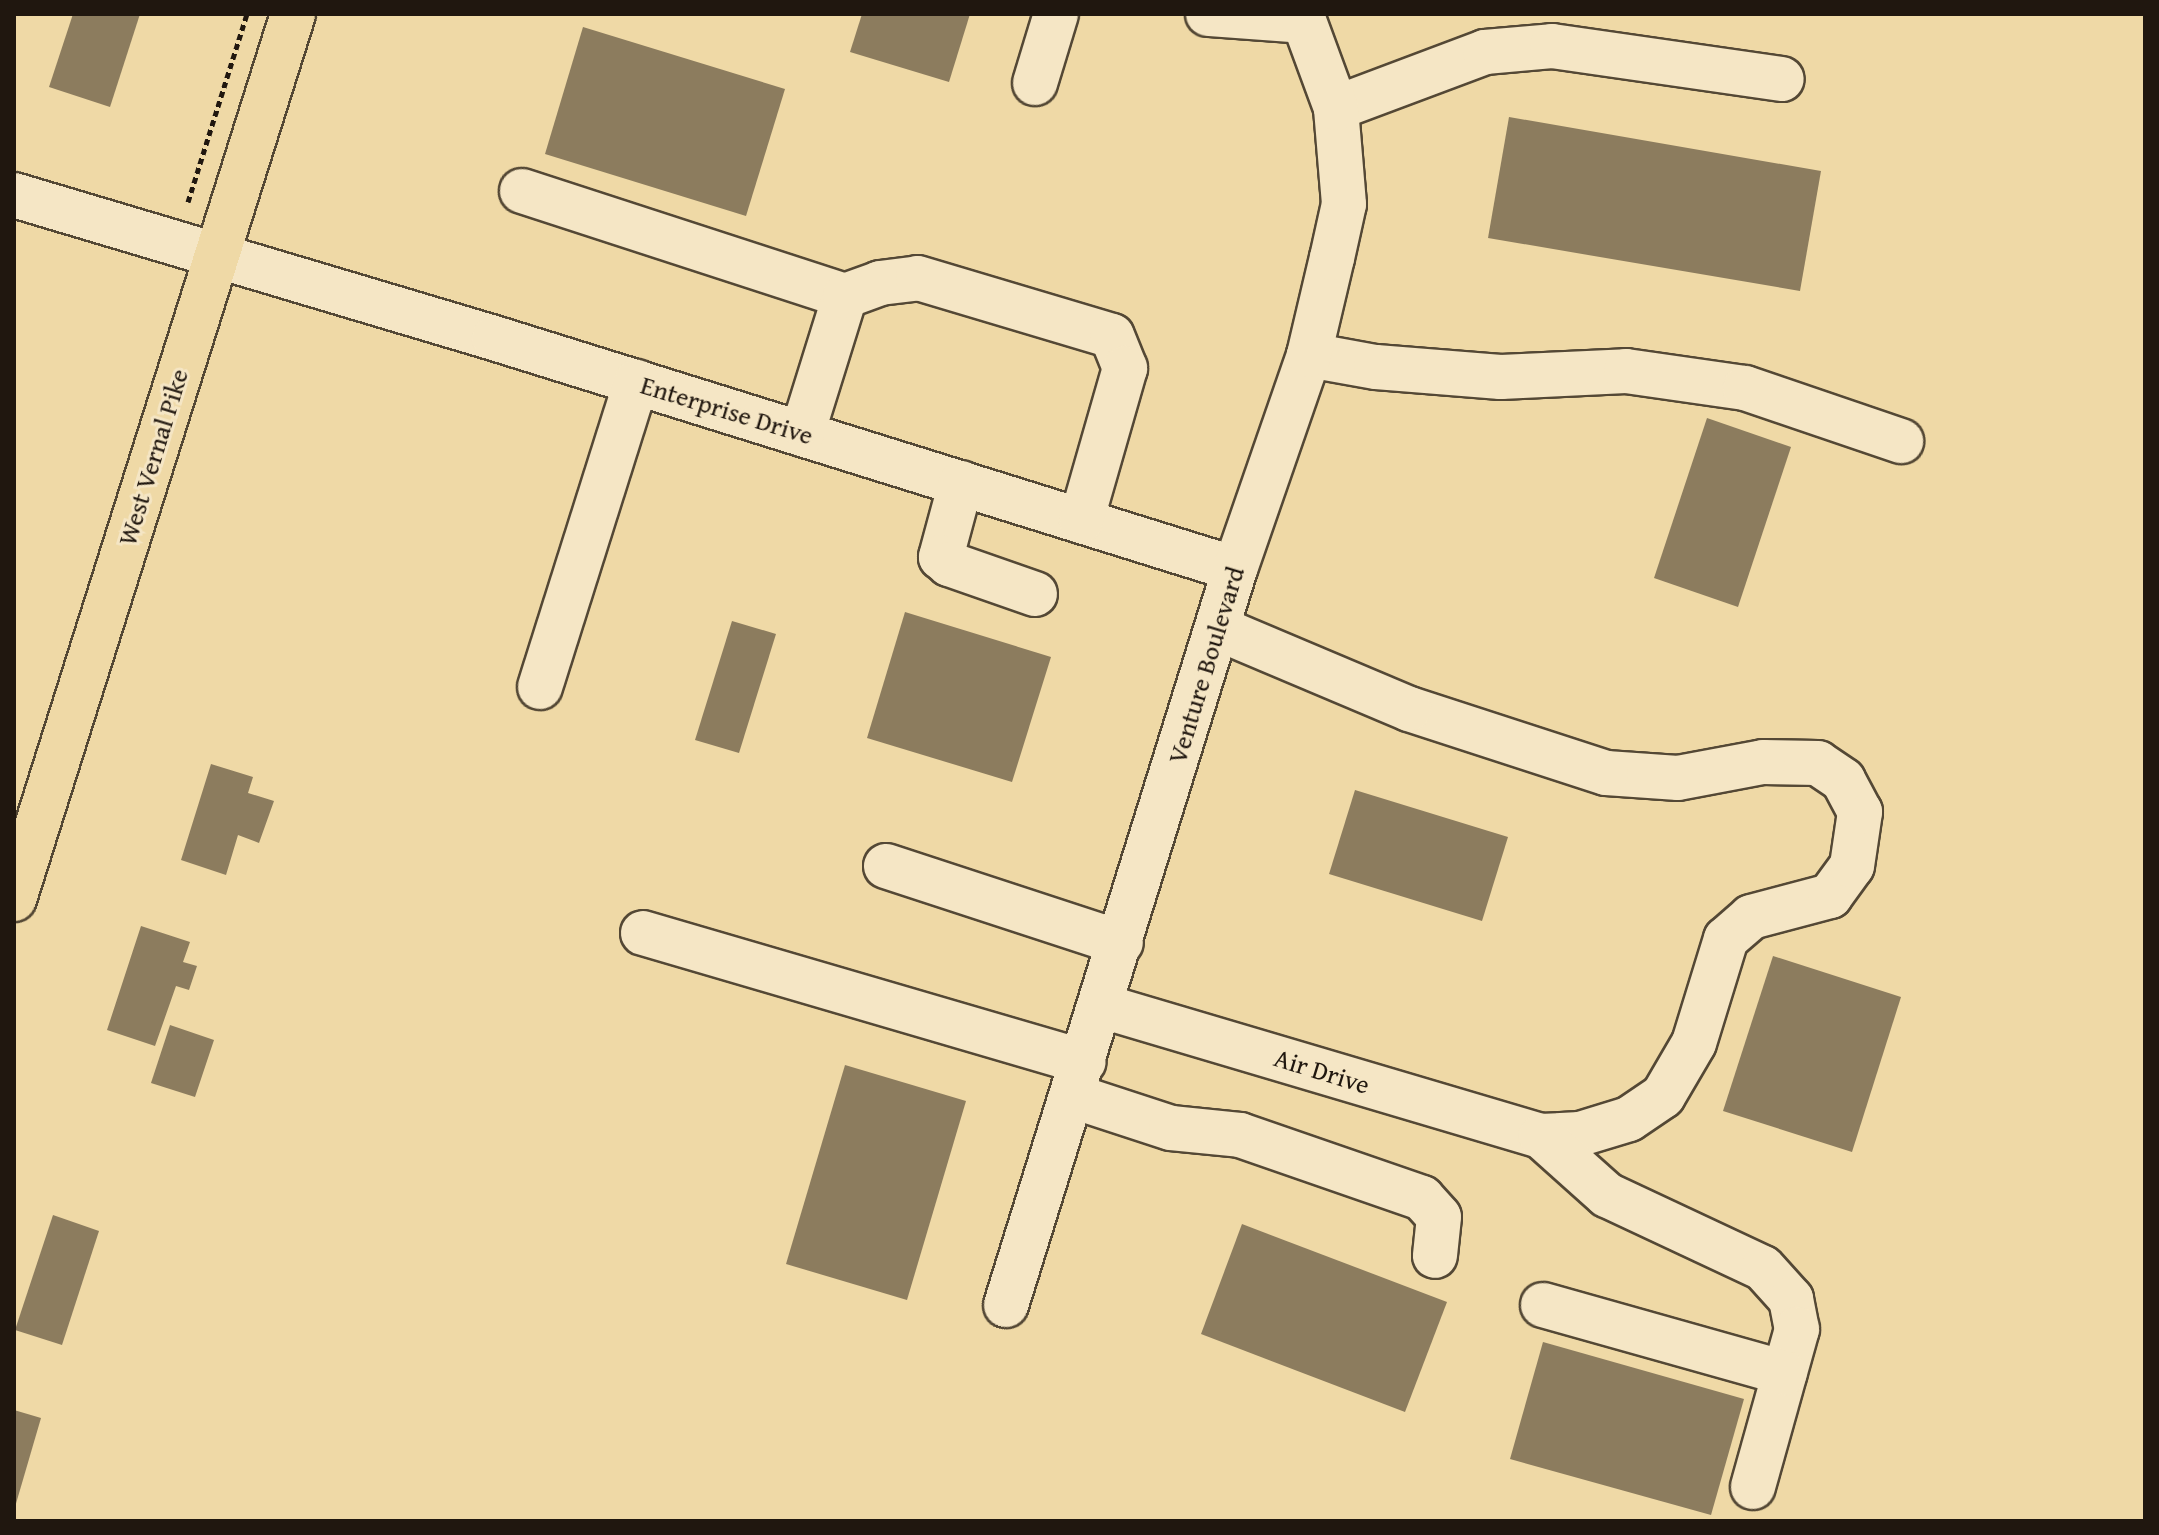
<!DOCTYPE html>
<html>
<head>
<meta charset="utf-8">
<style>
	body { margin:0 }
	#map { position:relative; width:2159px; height:1535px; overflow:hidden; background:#efd9a6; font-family:"Gentium Book Plus",serif }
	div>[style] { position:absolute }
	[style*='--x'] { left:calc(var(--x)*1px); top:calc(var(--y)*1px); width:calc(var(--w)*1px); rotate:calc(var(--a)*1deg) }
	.building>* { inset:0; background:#8c7c5e }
	.path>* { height:5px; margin-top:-2.5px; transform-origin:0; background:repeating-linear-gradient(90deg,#20170f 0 6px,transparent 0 10px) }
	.roads { filter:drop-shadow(2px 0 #544835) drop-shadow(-2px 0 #544835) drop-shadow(0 2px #544835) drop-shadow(0 -2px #544835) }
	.minor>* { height:44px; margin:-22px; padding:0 22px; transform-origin:22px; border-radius:22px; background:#f5e6c5 }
	.major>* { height:44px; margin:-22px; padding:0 22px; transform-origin:22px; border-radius:22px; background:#efd9a6 }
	span { translate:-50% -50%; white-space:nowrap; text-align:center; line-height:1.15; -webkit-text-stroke:6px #f5e6c5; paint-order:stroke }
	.street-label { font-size:26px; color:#20170f }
	.frame { position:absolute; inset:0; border:16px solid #20170f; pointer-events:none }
</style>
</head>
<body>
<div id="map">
	<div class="building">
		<i style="clip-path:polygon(73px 14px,140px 14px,110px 107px,49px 87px)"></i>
		<i style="clip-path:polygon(862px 14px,970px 14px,949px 82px,850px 52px)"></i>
		<i style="clip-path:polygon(583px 27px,785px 89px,746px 216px,545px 154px)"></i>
		<i style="clip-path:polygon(1509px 117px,1821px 171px,1800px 291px,1488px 238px)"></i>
		<i style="clip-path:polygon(1707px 418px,1791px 447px,1738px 607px,1654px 578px)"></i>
		<i style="clip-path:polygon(905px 612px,1051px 657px,1012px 782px,867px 738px)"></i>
		<i style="clip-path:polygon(732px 621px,776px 634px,739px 753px,695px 740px)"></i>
		<i style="clip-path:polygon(211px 764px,253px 777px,248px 793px,274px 801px,259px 843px,238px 835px,226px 875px,181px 860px)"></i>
		<i style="clip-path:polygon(1355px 790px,1508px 837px,1482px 921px,1329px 874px)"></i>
		<i style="clip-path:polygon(141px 926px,190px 942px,183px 962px,197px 966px,189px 990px,176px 986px,155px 1046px,107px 1030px)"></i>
		<i style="clip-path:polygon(1773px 956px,1901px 997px,1852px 1152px,1723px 1111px)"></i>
		<i style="clip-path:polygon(170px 1025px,214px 1040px,195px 1097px,151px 1083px)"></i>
		<i style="clip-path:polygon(845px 1065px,966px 1101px,907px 1300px,786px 1264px)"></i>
		<i style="clip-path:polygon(53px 1215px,99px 1231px,62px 1345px,15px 1330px)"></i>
		<i style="clip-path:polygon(1242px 1224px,1447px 1302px,1405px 1412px,1201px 1334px)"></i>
		<i style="clip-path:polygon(1543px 1342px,1744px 1399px,1711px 1515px,1510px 1459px)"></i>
		<i style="clip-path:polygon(14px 1410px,41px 1418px,15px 1507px,14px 1507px)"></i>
	</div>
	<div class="path">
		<i style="--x:188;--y:202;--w:197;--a:-72.6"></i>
	</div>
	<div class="roads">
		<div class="minor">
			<i style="--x:1208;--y:14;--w:96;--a:4.2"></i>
			<i style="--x:1035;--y:83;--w:72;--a:-73.1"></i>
			<i style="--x:1336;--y:108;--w:159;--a:-20.6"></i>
			<i style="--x:1485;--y:52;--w:67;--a:-5.1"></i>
			<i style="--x:1552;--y:46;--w:232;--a:8.2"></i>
			<i style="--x:522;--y:191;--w:340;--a:18"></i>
			<i style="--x:14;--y:195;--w:501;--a:16.59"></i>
			<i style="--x:494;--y:338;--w:776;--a:17.31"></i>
			<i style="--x:1309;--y:355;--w:68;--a:10.2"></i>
			<i style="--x:1376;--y:367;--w:125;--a:4.6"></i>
			<i style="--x:1501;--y:377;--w:125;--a:-2.7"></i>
			<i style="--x:1626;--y:371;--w:120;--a:8.1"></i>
			<i style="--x:1745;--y:388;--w:165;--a:18.8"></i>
			<i style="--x:802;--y:434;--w:145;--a:-72.7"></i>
			<i style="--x:845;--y:296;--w:37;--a:-20"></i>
			<i style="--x:880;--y:283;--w:38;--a:-7"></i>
			<i style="--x:918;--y:278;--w:202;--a:16.6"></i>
			<i style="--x:1112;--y:336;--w:35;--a:68"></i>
			<i style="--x:1125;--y:368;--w:159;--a:106"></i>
			<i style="--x:961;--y:483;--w:77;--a:105.1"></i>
			<i style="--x:941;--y:557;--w:11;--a:41"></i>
			<i style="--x:949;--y:564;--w:91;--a:19.2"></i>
			<i style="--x:540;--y:687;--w:320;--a:-72.5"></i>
			<i style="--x:886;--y:866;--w:247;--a:18.1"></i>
			<i style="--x:643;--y:933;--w:459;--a:16.3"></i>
			<i style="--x:1102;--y:1006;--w:458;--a:16.5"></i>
			<i style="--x:1541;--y:1136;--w:39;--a:-3"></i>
			<i style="--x:1580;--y:1134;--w:51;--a:-17"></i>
			<i style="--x:1629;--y:1119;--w:41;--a:-34.1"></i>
			<i style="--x:1663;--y:1096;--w:61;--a:-59.7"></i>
			<i style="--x:1694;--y:1043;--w:109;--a:-72.9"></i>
			<i style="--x:1726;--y:939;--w:33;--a:-41"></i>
			<i style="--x:1751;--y:917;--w:82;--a:-14.9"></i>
			<i style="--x:1830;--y:896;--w:37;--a:-54"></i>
			<i style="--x:1852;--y:866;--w:55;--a:-81.6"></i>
			<i style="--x:1860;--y:812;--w:36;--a:-118"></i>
			<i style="--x:1843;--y:780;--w:30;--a:-146"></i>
			<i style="--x:1818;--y:763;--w:55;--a:-179"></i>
			<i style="--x:1763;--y:762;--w:86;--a:169.3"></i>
			<i style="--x:1678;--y:778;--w:72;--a:-176"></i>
			<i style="--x:1606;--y:773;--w:207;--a:-162"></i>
			<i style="--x:1409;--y:709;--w:208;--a:-157.1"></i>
			<i style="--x:1073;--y:1096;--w:103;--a:18.1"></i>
			<i style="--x:1171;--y:1128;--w:69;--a:5.8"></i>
			<i style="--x:1240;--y:1135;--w:193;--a:19.1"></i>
			<i style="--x:1422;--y:1198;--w:25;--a:48"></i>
			<i style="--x:1439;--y:1217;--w:39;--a:96"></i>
			<i style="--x:1541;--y:1136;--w:89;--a:41.8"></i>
			<i style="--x:1607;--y:1195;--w:172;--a:25.1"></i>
			<i style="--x:1763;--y:1268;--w:42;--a:47.9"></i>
			<i style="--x:1791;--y:1299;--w:31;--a:79"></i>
			<i style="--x:1797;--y:1329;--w:164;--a:105.6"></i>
			<i style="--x:1006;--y:1305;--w:771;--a:-72.72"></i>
			<i style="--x:1235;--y:569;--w:226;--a:-70.9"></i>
			<i style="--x:1309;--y:355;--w:100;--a:-76.7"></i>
			<i style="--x:1332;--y:258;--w:55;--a:-77.5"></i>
			<i style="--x:1344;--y:204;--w:96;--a:-94.8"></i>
			<i style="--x:1336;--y:108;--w:93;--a:-110.2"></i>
			<i style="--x:1543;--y:1305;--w:251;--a:15.7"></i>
		</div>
		<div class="major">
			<i style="--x:14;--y:899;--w:928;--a:-72.5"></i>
		</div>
	</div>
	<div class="street-label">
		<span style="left:727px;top:410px;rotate:17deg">Enterprise Drive</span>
		<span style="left:153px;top:457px;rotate:-73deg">West Vernal Pike</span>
		<span style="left:1206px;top:665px;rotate:-73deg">Venture Boulevard</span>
		<span style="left:1322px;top:1071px;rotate:17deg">Air Drive</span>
	</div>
	<div class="frame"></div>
</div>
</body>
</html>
